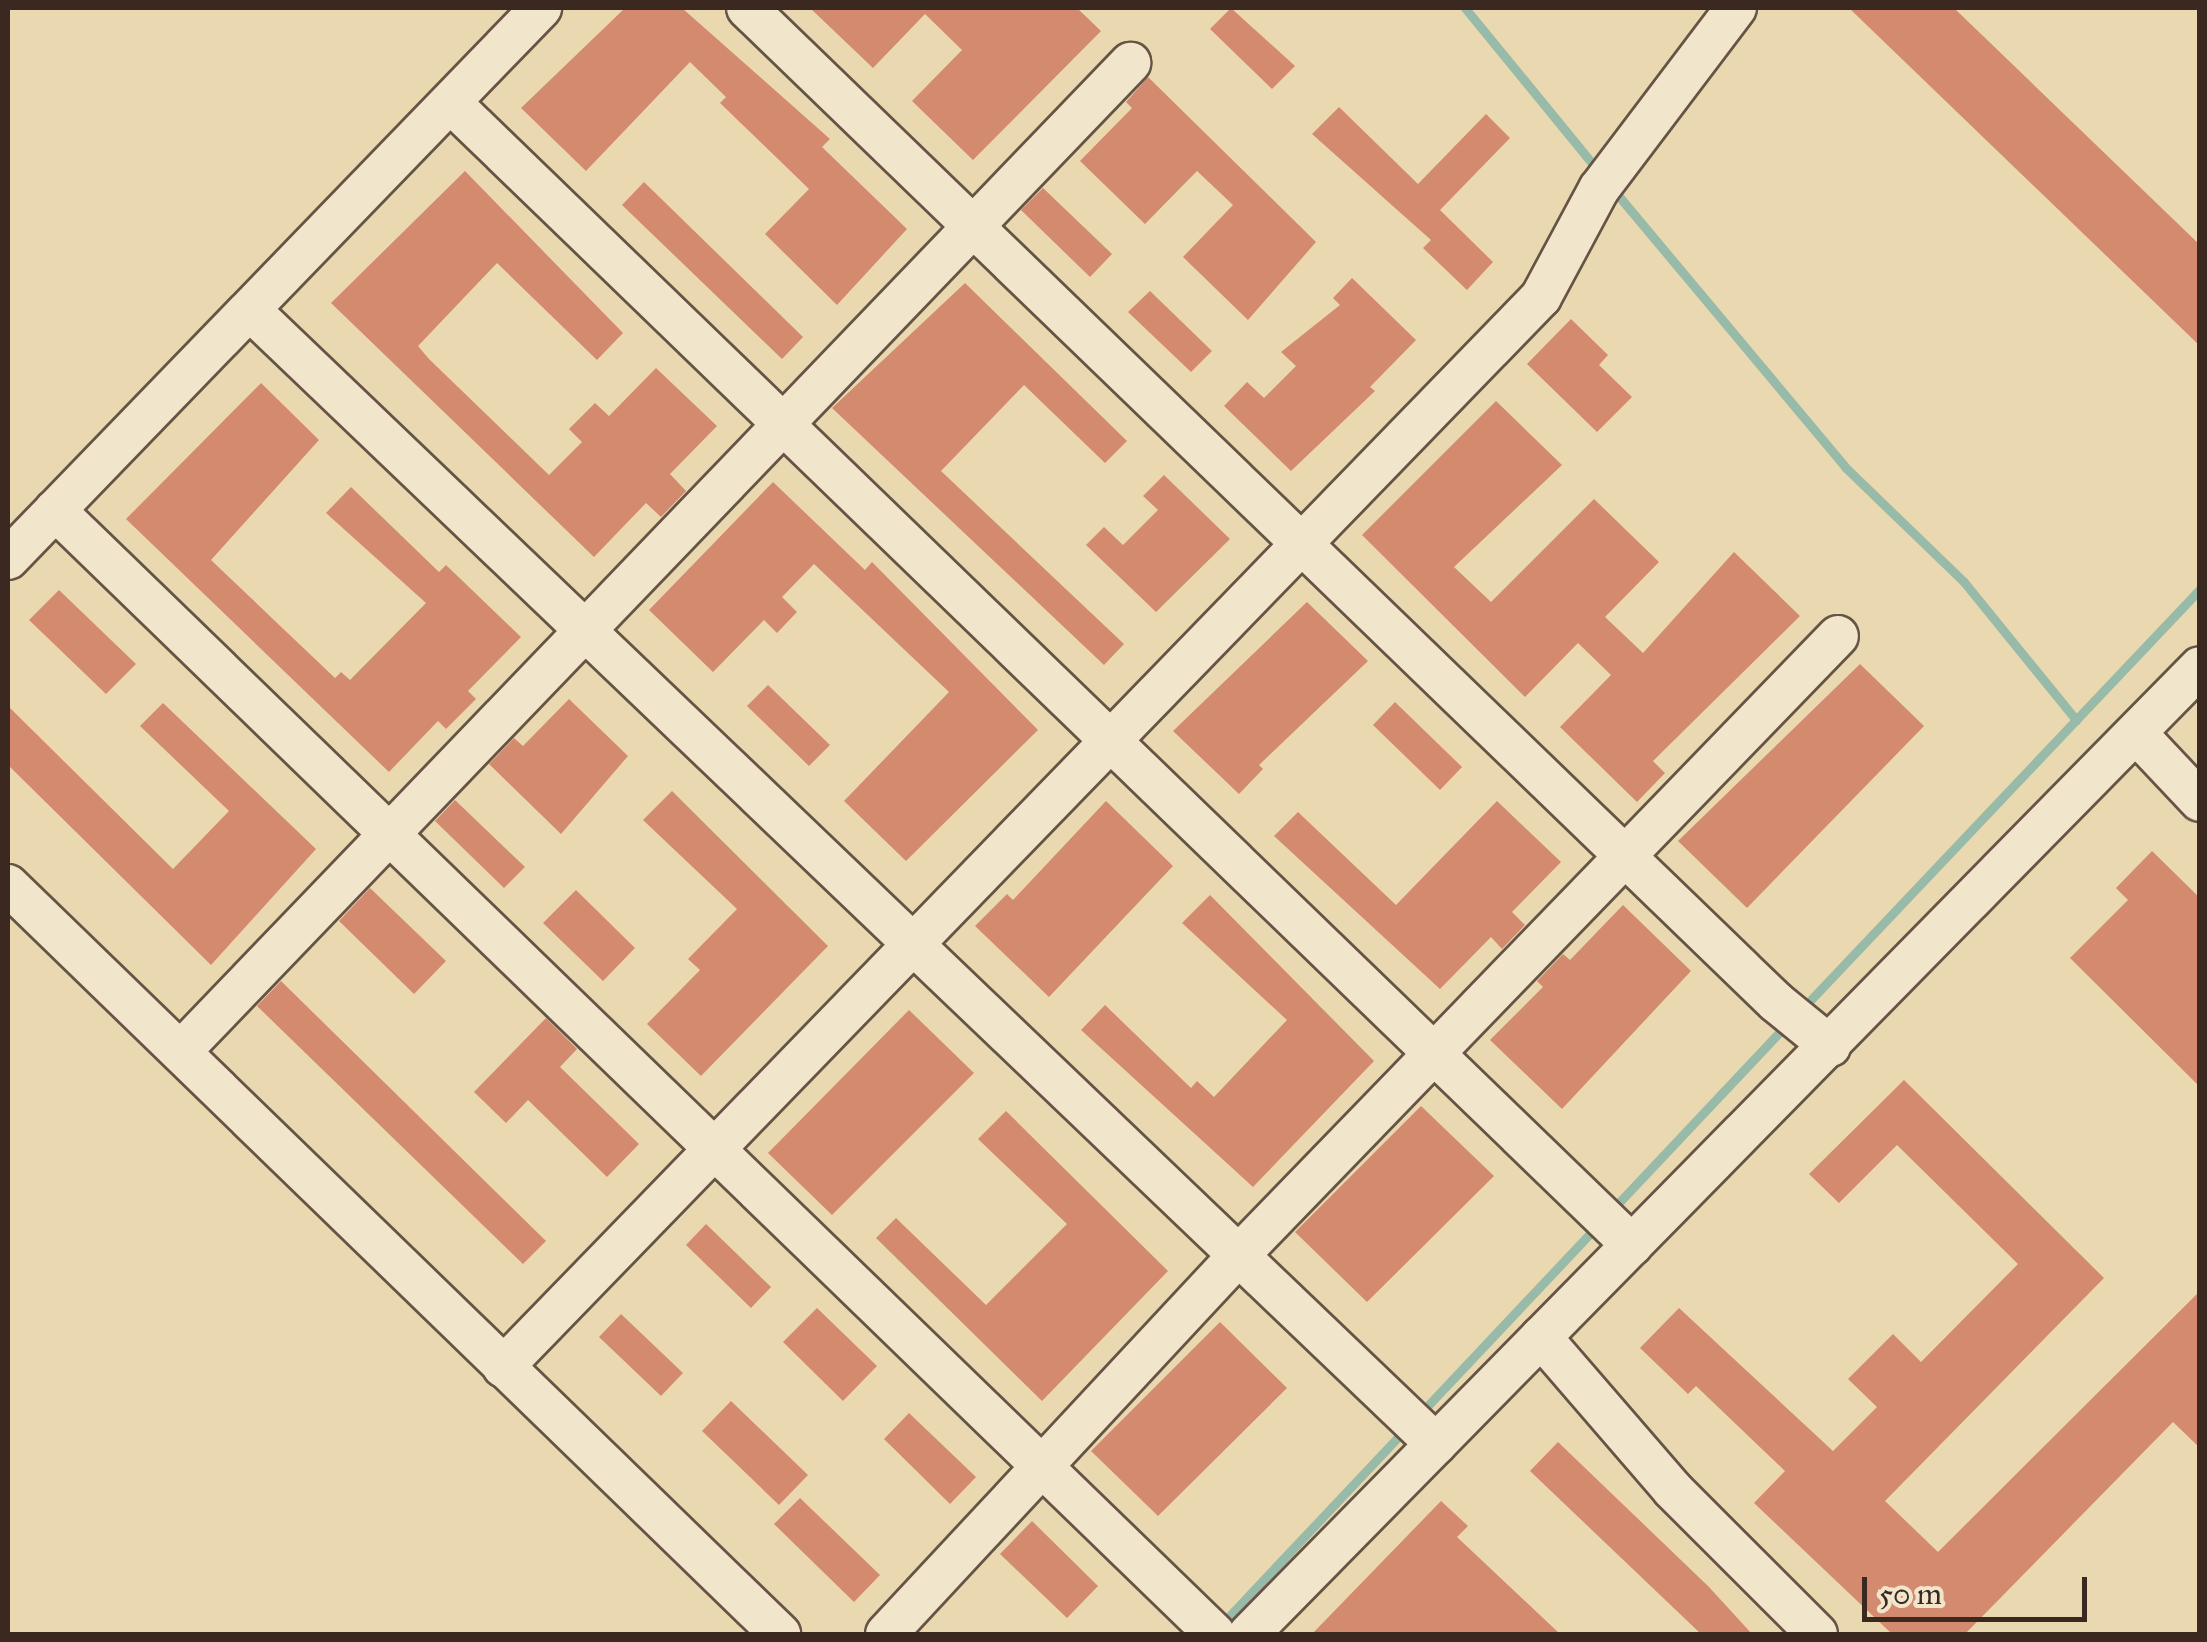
<!DOCTYPE html>
<html>
<head>
<meta charset="utf-8">
<style>
	body { margin:0 }
	#map { position:relative; width:2207px; height:1642px; overflow:hidden; background:#ead9b0; font-family:"IM FELL Great Primer",serif }
	div>[style] { position:absolute }
	[style*='--x'] { left:calc(var(--x)*1px); top:calc(var(--y)*1px); width:calc(var(--w)*1px); rotate:calc(var(--a)*1deg) }
	.stream>* { height:9px; margin:-4.5px; padding:0 4.5px; transform-origin:4.5px; border-radius:4.5px; background:#98baa9 }
	.building>* { inset:0; background:#d48a6e }
	.roads { filter:drop-shadow(2px 0 #665445) drop-shadow(-2px 0 #665445) drop-shadow(0 2px #665445) drop-shadow(0 -2px #665445) }
	.minor>* { height:40px; margin:-20px; padding:0 20px; transform-origin:20px; border-radius:20px; background:#f1e6cc }
	span { translate:-50% -50%; white-space:nowrap; text-align:center; line-height:1.15; -webkit-text-stroke:8px #f1e6cc; paint-order:stroke }
	.frame { position:absolute; inset:0; border:10px solid #3a2821; pointer-events:none }
	.scale { position:absolute; left:1862px; top:1577px; width:225px; height:45px; box-sizing:border-box; border:5px solid #3a2821; border-top:0; padding-left:12px; font-size:30px; line-height:35px; white-space:nowrap; color:#3a2821; -webkit-text-stroke:8px #f1e6cc; paint-order:stroke }
</style>
</head>
<body>
<div id="map">
	<div class="stream">
		<i style="--x:1465;--y:8;--w:212;--a:50.7"></i>
		<i style="--x:1612;--y:188;--w:363;--a:50.1"></i>
		<i style="--x:1845;--y:467;--w:165;--a:44"></i>
		<i style="--x:1964;--y:582;--w:178;--a:50.9"></i>
		<i style="--x:1803;--y:1008;--w:577;--a:-46.54"></i>
		<i style="--x:1610;--y:1212;--w:260;--a:-46.7"></i>
		<i style="--x:1418;--y:1416;--w:260;--a:-46.7"></i>
		<i style="--x:1219;--y:1627;--w:270;--a:-46.7"></i>
	</div>
	<div class="building">
		<i style="clip-path:polygon(625px 8px,682px 8px,830px 139px,822px 147px,907px 229px,837px 305px,765px 234px,809px 189px,720px 103px,726px 97px,690px 62px,586px 171px,521px 108px)"></i>
		<i style="clip-path:polygon(810px 8px,1077px 8px,1101px 31px,973px 160px,912px 101px,962px 50px,925px 14px,873px 68px)"></i>
		<i style="clip-path:polygon(1231px 8px,1295px 66px,1272px 89px,1210px 29px)"></i>
		<i style="clip-path:polygon(1849px 8px,1954px 8px,2200px 245px,2200px 346px)"></i>
		<i style="clip-path:polygon(1148px 77px,1316px 242px,1248px 320px,1183px 257px,1233px 205px,1197px 171px,1145px 224px,1080px 161px,1132px 108px,1126px 102px)"></i>
		<i style="clip-path:polygon(1339px 107px,1418px 184px,1486px 114px,1510px 138px,1440px 210px,1493px 262px,1467px 290px,1423px 248px,1431px 240px,1312px 134px)"></i>
		<i style="clip-path:polygon(465px 171px,623px 333px,597px 360px,497px 263px,418px 346px,429px 359px,549px 475px,582px 442px,569px 429px,595px 403px,609px 416px,656px 368px,717px 426px,670px 474px,686px 491px,661px 517px,646px 503px,594px 557px,331px 303px)"></i>
		<i style="clip-path:polygon(644px 182px,803px 337px,782px 359px,622px 205px)"></i>
		<i style="clip-path:polygon(1043px 188px,1112px 254px,1090px 277px,1021px 210px)"></i>
		<i style="clip-path:polygon(1352px 278px,1416px 340px,1370px 387px,1375px 391px,1291px 471px,1224px 406px,1247px 382px,1264px 398px,1296px 366px,1281px 352px,1340px 305px,1333px 298px)"></i>
		<i style="clip-path:polygon(965px 283px,1127px 441px,1105px 463px,1024px 385px,941px 471px,1124px 644px,1104px 665px,832px 408px)"></i>
		<i style="clip-path:polygon(1150px 291px,1212px 351px,1191px 372px,1128px 312px)"></i>
		<i style="clip-path:polygon(1571px 319px,1608px 355px,1599px 365px,1632px 397px,1597px 432px,1527px 364px)"></i>
		<i style="clip-path:polygon(261px 383px,319px 440px,211px 560px,335px 678px,341px 672px,350px 680px,426px 603px,326px 513px,351px 487px,439px 572px,446px 565px,521px 637px,468px 691px,476px 699px,446px 729px,438px 721px,389px 772px,126px 519px)"></i>
		<i style="clip-path:polygon(1496px 401px,1562px 465px,1454px 567px,1491px 602px,1594px 499px,1659px 562px,1605px 617px,1643px 653px,1734px 552px,1800px 616px,1653px 761px,1665px 773px,1637px 802px,1560px 727px,1611px 675px,1578px 643px,1525px 697px,1362px 535px)"></i>
		<i style="clip-path:polygon(1164px 475px,1230px 539px,1156px 612px,1086px 545px,1104px 527px,1123px 545px,1158px 510px,1143px 496px)"></i>
		<i style="clip-path:polygon(773px 482px,865px 570px,872px 562px,1038px 730px,906px 861px,844px 801px,949px 692px,814px 564px,782px 597px,797px 612px,777px 633px,764px 620px,713px 672px,649px 610px)"></i>
		<i style="clip-path:polygon(59px 590px,136px 664px,106px 694px,29px 620px)"></i>
		<i style="clip-path:polygon(1307px 602px,1368px 661px,1259px 765px,1263px 769px,1239px 794px,1173px 731px)"></i>
		<i style="clip-path:polygon(1860px 664px,1924px 726px,1747px 908px,1678px 841px)"></i>
		<i style="clip-path:polygon(768px 685px,830px 745px,809px 766px,747px 706px)"></i>
		<i style="clip-path:polygon(569px 699px,628px 756px,561px 834px,489px 764px,514px 738px,523px 746px)"></i>
		<i style="clip-path:polygon(1395px 702px,1462px 767px,1440px 790px,1373px 725px)"></i>
		<i style="clip-path:polygon(163px 703px,316px 849px,211px 965px,8px 765px,8px 706px,173px 869px,229px 811px,140px 726px)"></i>
		<i style="clip-path:polygon(672px 791px,828px 946px,701px 1076px,647px 1024px,700px 970px,688px 959px,737px 909px,643px 820px)"></i>
		<i style="clip-path:polygon(455px 800px,525px 867px,504px 888px,435px 821px)"></i>
		<i style="clip-path:polygon(1106px 801px,1173px 866px,1049px 997px,975px 926px,1007px 894px,1013px 900px)"></i>
		<i style="clip-path:polygon(1497px 801px,1561px 862px,1512px 912px,1525px 925px,1502px 949px,1491px 937px,1440px 989px,1274px 836px,1298px 812px,1396px 905px)"></i>
		<i style="clip-path:polygon(2152px 851px,2200px 898px,2200px 1087px,2070px 958px,2128px 900px,2116px 888px)"></i>
		<i style="clip-path:polygon(370px 888px,446px 961px,414px 994px,339px 921px)"></i>
		<i style="clip-path:polygon(576px 890px,635px 948px,603px 981px,543px 923px)"></i>
		<i style="clip-path:polygon(1210px 895px,1374px 1061px,1253px 1187px,1081px 1030px,1105px 1005px,1191px 1088px,1197px 1081px,1214px 1097px,1287px 1020px,1182px 923px)"></i>
		<i style="clip-path:polygon(1623px 905px,1691px 971px,1562px 1109px,1490px 1040px,1543px 987px,1537px 981px,1563px 954px,1570px 960px)"></i>
		<i style="clip-path:polygon(281px 981px,546px 1241px,523px 1264px,257px 1006px)"></i>
		<i style="clip-path:polygon(909px 1010px,974px 1073px,832px 1215px,768px 1153px)"></i>
		<i style="clip-path:polygon(546px 1018px,577px 1049px,560px 1067px,639px 1144px,607px 1177px,528px 1100px,506px 1123px,474px 1092px)"></i>
		<i style="clip-path:polygon(1904px 1080px,2104px 1278px,1885px 1501px,1938px 1552px,2200px 1291px,2200px 1448px,2173px 1422px,1965px 1634px,1892px 1634px,1754px 1503px,1785px 1471px,1696px 1386px,1688px 1394px,1640px 1348px,1679px 1308px,1833px 1451px,1877px 1407px,1848px 1379px,1893px 1334px,1921px 1362px,2018px 1264px,1897px 1145px,1839px 1203px,1809px 1174px)"></i>
		<i style="clip-path:polygon(1421px 1106px,1494px 1176px,1367px 1302px,1295px 1232px)"></i>
		<i style="clip-path:polygon(1006px 1111px,1168px 1271px,1042px 1401px,876px 1238px,896px 1218px,986px 1305px,1067px 1224px,978px 1139px)"></i>
		<i style="clip-path:polygon(706px 1224px,771px 1287px,751px 1308px,686px 1245px)"></i>
		<i style="clip-path:polygon(817px 1308px,877px 1366px,843px 1401px,783px 1342px)"></i>
		<i style="clip-path:polygon(621px 1314px,683px 1373px,661px 1396px,599px 1337px)"></i>
		<i style="clip-path:polygon(1220px 1322px,1287px 1388px,1158px 1516px,1091px 1451px)"></i>
		<i style="clip-path:polygon(731px 1401px,808px 1475px,779px 1505px,702px 1431px)"></i>
		<i style="clip-path:polygon(909px 1413px,976px 1477px,950px 1504px,884px 1439px)"></i>
		<i style="clip-path:polygon(1558px 1442px,1709px 1587px,1752px 1634px,1701px 1634px,1530px 1471px)"></i>
		<i style="clip-path:polygon(800px 1498px,880px 1575px,854px 1602px,774px 1524px)"></i>
		<i style="clip-path:polygon(1441px 1501px,1468px 1526px,1457px 1537px,1560px 1634px,1312px 1634px)"></i>
		<i style="clip-path:polygon(1032px 1521px,1098px 1586px,1067px 1618px,1000px 1554px)"></i>
	</div>
	<div class="roads">
		<div class="minor">
			<i style="--x:747;--y:8;--w:1431;--a:44.01"></i>
			<i style="--x:1776;--y:1002;--w:70;--a:39.2"></i>
			<i style="--x:451;--y:103;--w:1643;--a:44.04"></i>
			<i style="--x:250;--y:310;--w:1641;--a:43.72"></i>
			<i style="--x:55;--y:510;--w:1615;--a:44.1"></i>
			<i style="--x:8;--y:559;--w:767;--a:-45.95"></i>
			<i style="--x:2136;--y:733;--w:93;--a:46.7"></i>
			<i style="--x:8;--y:885;--w:1076;--a:44.13"></i>
			<i style="--x:182;--y:1050;--w:1369;--a:-46.15"></i>
			<i style="--x:1541;--y:1337;--w:201;--a:49.2"></i>
			<i style="--x:1672;--y:1489;--w:205;--a:45"></i>
			<i style="--x:503;--y:1367;--w:1491;--a:-45.87"></i>
			<i style="--x:1541;--y:297;--w:123;--a:-61.8"></i>
			<i style="--x:1599;--y:189;--w:227;--a:-52.9"></i>
			<i style="--x:886;--y:1634;--w:515;--a:-47.05"></i>
			<i style="--x:1237;--y:1257;--w:864;--a:-45.94"></i>
			<i style="--x:1249;--y:1634;--w:1356;--a:-45.48"></i>
		</div>
	</div>
	<div class="frame"></div>
	<div class="scale">50 m</div>
</div>
</body>
</html>
